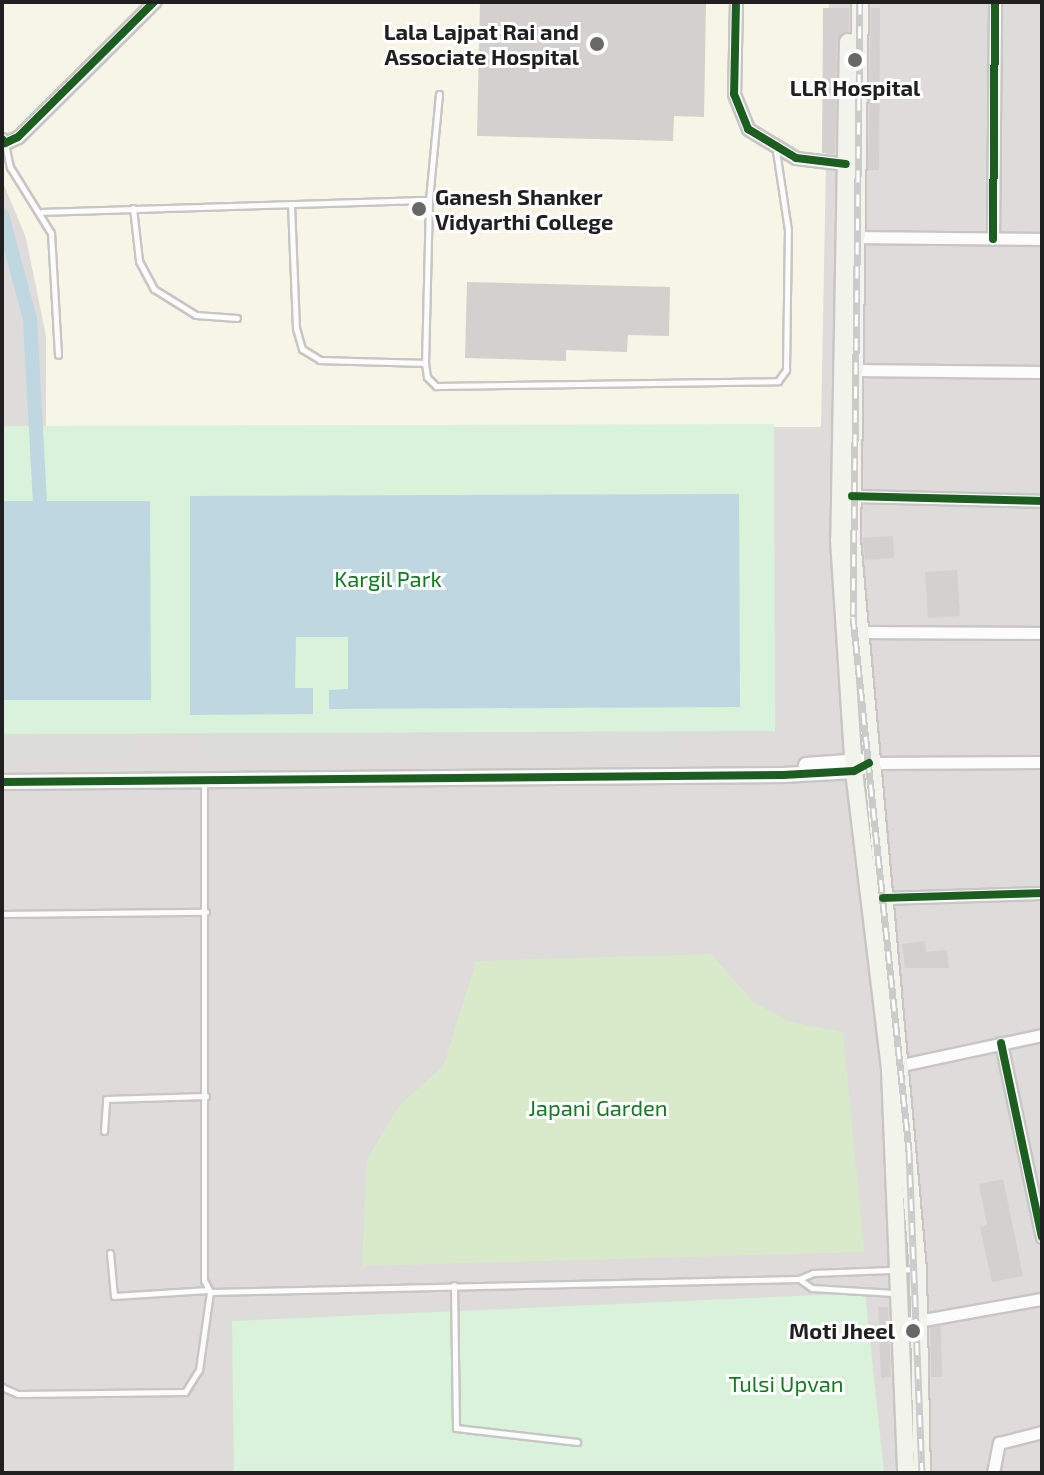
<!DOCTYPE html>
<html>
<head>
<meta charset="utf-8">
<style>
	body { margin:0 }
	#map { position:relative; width:1044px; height:1475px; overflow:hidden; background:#eeede9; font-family:"Exo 2",sans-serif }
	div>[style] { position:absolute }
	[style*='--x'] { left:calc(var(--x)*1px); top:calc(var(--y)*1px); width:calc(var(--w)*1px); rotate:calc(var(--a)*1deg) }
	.residential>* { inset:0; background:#dddcda }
	.education>* { inset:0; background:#f6f6e6 }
	.religious>* { inset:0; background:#dcdcda }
	.grass>* { inset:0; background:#d9eaca }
	.park>* { inset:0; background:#d9f2da }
	.water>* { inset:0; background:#bed7e0 }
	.canal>* { height:14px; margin:-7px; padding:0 7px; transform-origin:7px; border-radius:7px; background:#bed7e0 }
	.building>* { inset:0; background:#d3d1ce }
	.roads { filter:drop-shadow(2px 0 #c7c6c5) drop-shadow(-2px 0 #c7c6c5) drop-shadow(0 2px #c7c6c5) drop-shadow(0 -2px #c7c6c5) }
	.service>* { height:5px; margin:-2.5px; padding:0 2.5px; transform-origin:2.5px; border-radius:2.5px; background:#fcfcfc }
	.minor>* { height:11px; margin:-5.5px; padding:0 5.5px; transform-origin:5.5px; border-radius:5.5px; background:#fcfcfc }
	.tertiary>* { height:14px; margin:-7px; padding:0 7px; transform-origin:7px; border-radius:7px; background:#fcfcfc }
	.secondary>* { height:16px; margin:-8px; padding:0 8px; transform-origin:8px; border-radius:8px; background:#f2f4ec }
	.rail>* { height:7px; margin-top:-3.5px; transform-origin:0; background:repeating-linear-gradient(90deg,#fff 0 12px,#cbcbca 0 24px); box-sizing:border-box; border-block:2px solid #cbcbca }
	.cycleway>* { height:8px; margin:-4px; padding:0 4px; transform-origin:4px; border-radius:4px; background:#1b5e20 }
	.dots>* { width:22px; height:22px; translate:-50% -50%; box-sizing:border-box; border:4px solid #fff; border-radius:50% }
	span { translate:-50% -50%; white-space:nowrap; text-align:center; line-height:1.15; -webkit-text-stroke:6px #fff; paint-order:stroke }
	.poi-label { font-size:22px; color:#202020; font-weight:700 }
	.right { translate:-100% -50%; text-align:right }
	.left { translate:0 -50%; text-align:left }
	.park-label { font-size:22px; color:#117c1f }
	.frame { position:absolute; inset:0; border:4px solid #202020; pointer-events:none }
</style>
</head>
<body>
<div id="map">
	<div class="residential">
		<i style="clip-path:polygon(2px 2px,1042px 2px,1042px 1473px,2px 1473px)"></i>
	</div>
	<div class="education">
		<i style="clip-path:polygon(2px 2px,829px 2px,821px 427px,46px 426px,46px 336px,26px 238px,2px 180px)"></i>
	</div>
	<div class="religious">
		<i style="clip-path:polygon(684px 731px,685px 756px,196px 758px,196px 733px)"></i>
		<i style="clip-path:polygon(137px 733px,138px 762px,2px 763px,2px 734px)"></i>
	</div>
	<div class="grass">
		<i style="clip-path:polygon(711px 954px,753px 1002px,790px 1022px,843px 1032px,864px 1252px,362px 1266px,367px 1159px,399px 1106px,444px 1065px,476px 961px)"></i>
	</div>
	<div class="park">
		<i style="clip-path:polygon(774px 424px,775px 731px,2px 734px,2px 426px)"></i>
		<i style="clip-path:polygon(865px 1293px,884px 1473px,234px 1473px,232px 1321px)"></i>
	</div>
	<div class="water">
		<i style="clip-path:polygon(739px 494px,740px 707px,329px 709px,329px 690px,348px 689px,348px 637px,296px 637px,295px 688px,313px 688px,313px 714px,190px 715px,190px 496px)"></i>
		<i style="clip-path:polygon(2px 501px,150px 501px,151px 700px,2px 700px)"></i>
	</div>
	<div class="canal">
		<i style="--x:2;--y:215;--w:108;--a:74.9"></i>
		<i style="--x:30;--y:319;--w:182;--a:86.9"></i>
	</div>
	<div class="building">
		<i style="clip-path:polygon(480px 2px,706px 2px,704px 117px,674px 116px,673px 141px,477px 136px)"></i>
		<i style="clip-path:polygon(823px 8px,849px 8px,849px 31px,837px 42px,835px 154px,822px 153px)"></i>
		<i style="clip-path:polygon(871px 8px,880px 8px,879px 170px,868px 170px)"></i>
		<i style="clip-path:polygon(467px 282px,670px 287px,669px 336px,628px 335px,627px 352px,566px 350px,566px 361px,465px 358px)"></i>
		<i style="clip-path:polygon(893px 536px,894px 558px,865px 560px,863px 538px)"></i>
		<i style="clip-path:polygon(957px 570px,960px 616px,928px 618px,925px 572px)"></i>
		<i style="clip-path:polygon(925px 941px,926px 952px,947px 950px,949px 968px,905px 968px,902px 944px)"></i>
		<i style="clip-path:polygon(1003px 1179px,1023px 1276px,992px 1282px,980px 1227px,987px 1225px,979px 1184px)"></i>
		<i style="clip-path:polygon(878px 1307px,888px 1307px,891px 1377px,881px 1378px)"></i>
		<i style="clip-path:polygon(941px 1326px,942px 1377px,931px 1377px,930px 1327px)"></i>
	</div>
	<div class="roads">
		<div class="service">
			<i style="--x:439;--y:94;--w:106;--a:95.4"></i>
			<i style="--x:429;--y:200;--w:163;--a:91.4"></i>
			<i style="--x:425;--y:363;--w:14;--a:82"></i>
			<i style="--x:427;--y:377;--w:13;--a:45"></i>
			<i style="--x:436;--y:386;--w:342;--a:-0.8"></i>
			<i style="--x:778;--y:381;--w:14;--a:-54"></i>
			<i style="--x:786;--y:370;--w:140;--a:-89.2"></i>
			<i style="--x:788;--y:230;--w:80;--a:-98.6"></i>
			<i style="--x:5;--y:144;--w:24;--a:78"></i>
			<i style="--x:10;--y:167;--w:78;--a:58.2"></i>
			<i style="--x:51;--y:233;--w:122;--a:86.7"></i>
			<i style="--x:291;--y:204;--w:124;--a:87.7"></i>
			<i style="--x:296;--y:328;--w:22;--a:74"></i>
			<i style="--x:302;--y:349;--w:21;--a:31"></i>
			<i style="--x:320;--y:360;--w:105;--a:1.6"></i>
			<i style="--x:133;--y:208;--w:53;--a:83.5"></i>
			<i style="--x:139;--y:261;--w:32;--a:62"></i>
			<i style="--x:154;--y:289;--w:49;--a:31.8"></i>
			<i style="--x:196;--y:315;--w:41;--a:4.2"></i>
			<i style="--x:42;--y:212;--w:387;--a:-1.8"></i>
			<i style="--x:204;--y:783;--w:497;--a:90"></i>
			<i style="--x:204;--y:1280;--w:13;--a:63"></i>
			<i style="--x:210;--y:1292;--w:589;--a:-1.26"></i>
			<i style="--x:799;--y:1279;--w:15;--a:-23"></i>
			<i style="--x:813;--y:1273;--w:103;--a:-2.2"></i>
			<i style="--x:2;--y:914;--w:204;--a:-0.6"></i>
			<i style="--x:104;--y:1131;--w:32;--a:-86"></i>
			<i style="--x:106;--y:1099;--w:100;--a:-1.7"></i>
			<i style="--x:110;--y:1253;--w:43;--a:84.7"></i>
			<i style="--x:114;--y:1296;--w:94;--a:-3.7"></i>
			<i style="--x:799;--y:1279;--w:16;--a:35"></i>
			<i style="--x:812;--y:1288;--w:82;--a:3.5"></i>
			<i style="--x:454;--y:1285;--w:143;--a:89.2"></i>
			<i style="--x:456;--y:1428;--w:122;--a:6.6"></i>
			<i style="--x:2;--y:1387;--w:17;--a:24"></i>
			<i style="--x:18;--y:1394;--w:167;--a:-0.7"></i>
			<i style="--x:185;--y:1392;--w:26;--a:-58"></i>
			<i style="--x:199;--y:1370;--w:79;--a:-82"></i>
		</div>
		<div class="minor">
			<i style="--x:736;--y:2;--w:92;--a:91.2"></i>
			<i style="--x:734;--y:94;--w:38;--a:68"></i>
			<i style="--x:748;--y:129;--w:56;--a:31.1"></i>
			<i style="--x:796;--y:158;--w:50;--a:6.8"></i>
			<i style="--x:2;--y:139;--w:5;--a:53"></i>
			<i style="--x:5;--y:143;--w:14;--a:-25"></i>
			<i style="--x:18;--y:137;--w:192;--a:-44.8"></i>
			<i style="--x:856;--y:237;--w:186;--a:0.6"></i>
			<i style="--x:993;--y:239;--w:237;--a:-89.5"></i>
			<i style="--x:854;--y:370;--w:188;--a:0.6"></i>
			<i style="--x:852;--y:496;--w:190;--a:1.5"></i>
			<i style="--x:858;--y:632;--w:184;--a:0.3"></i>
			<i style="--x:869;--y:763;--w:173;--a:-0.3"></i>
			<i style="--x:883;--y:898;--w:159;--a:-1.8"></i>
			<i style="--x:1001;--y:1043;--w:198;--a:78.1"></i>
			<i style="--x:902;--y:1065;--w:143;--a:-12.1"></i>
			<i style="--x:901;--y:1324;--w:143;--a:-10.1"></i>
			<i style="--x:993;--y:1473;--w:31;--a:-79"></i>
			<i style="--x:999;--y:1443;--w:44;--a:-14.3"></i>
		</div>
		<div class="tertiary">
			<i style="--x:806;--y:765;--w:55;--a:-4.2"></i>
			<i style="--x:2;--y:782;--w:781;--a:-0.51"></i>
			<i style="--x:783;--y:775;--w:71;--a:-3.2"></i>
			<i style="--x:854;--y:771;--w:17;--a:-28"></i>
		</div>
		<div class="secondary">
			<i style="--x:860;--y:2;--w:538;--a:90.85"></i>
			<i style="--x:852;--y:540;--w:732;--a:84.83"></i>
			<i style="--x:918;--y:1269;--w:204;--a:88.9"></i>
			<i style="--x:848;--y:42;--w:498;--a:91"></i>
			<i style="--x:839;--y:540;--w:231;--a:86.3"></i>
			<i style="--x:854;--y:771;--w:301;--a:83.1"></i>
			<i style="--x:890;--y:1070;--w:403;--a:87.7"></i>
		</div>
	</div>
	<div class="rail">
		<i style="--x:860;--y:2;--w:615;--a:90.65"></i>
		<i style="--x:853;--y:617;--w:537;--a:84.01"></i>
		<i style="--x:909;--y:1151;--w:322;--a:87.7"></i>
	</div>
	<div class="cycleway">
		<i style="--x:736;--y:2;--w:92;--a:91.2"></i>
		<i style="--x:734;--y:94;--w:38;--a:68"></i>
		<i style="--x:748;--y:129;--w:56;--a:31.1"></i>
		<i style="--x:796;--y:158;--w:50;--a:6.8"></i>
		<i style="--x:2;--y:139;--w:5;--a:53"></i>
		<i style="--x:5;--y:143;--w:14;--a:-25"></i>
		<i style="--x:18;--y:137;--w:192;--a:-44.8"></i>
		<i style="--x:993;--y:239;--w:237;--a:-89.5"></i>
		<i style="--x:852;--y:496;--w:190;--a:1.5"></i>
		<i style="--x:2;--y:782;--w:781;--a:-0.51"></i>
		<i style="--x:783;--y:775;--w:71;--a:-3.2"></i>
		<i style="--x:854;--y:771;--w:17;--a:-28"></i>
		<i style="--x:883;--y:898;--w:159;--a:-1.8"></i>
		<i style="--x:1001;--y:1043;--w:198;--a:78.1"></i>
	</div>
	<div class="dots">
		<i style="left:597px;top:44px;background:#686866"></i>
		<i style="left:855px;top:60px;background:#686866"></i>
		<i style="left:419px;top:209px;background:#686866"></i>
		<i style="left:913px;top:1331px;background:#686866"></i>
	</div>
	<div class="poi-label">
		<span class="right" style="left:579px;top:44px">Lala Lajpat Rai and<br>Associate Hospital</span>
		<span style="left:855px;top:88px">LLR Hospital</span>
		<span class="left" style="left:435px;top:209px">Ganesh Shanker<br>Vidyarthi College</span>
		<span class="right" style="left:895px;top:1331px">Moti Jheel</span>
	</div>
	<div class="park-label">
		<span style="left:388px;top:579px">Kargil Park</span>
		<span style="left:598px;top:1108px">Japani Garden</span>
		<span style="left:786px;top:1384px">Tulsi Upvan</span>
	</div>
	<div class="frame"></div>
</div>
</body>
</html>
